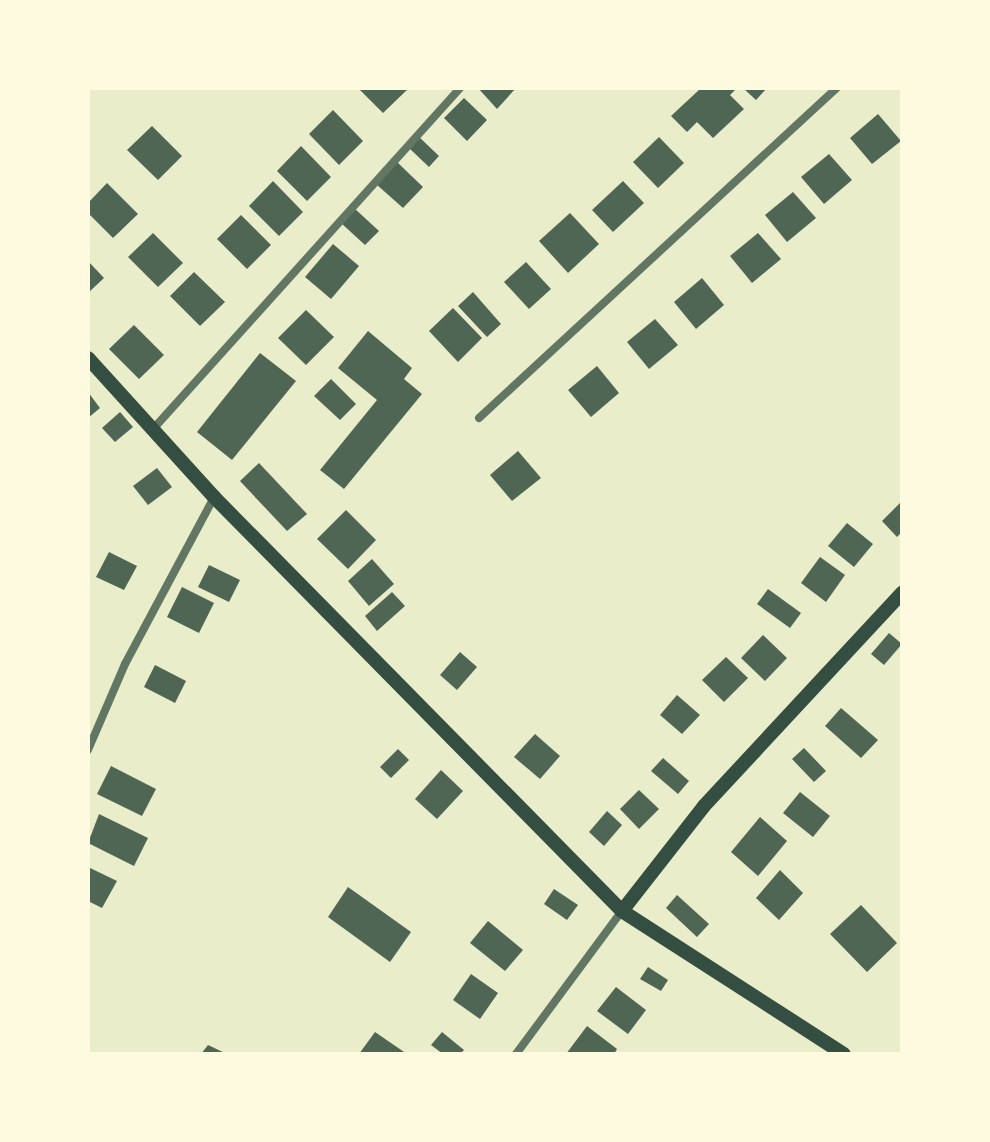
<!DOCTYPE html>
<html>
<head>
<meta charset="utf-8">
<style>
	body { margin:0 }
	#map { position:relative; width:990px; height:1142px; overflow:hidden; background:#e9edc9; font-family:Merriweather,serif }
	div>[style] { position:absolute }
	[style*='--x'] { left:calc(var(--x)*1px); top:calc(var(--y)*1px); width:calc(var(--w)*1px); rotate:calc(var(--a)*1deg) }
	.building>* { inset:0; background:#4f6655 }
	.minor>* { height:8px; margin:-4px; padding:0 4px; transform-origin:4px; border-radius:4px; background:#617663 }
	.secondary>* { height:14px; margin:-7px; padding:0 7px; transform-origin:7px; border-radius:7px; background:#344e41 }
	span { translate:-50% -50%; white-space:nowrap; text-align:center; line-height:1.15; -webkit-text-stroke:7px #fefae0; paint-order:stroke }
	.frame { position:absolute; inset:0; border:90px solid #fefae0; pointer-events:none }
</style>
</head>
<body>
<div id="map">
	<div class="building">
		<i style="clip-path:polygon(358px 88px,409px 88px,383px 113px)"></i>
		<i style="clip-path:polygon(478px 88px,516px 88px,497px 109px)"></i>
		<i style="clip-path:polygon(701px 88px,737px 88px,730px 95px,744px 109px,713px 138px,697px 122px,687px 132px,671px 116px)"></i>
		<i style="clip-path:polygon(743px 88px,767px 88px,756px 100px)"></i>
		<i style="clip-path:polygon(464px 98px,487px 120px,467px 141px,444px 118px)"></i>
		<i style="clip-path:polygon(333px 110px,363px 141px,339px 165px,309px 134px)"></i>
		<i style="clip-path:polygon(878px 114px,901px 141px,872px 164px,850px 138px)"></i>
		<i style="clip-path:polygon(152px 126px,182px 156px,158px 180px,127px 150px)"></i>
		<i style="clip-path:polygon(418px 136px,439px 156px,429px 167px,408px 147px)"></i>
		<i style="clip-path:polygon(659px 137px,684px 163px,658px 188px,633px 162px)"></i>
		<i style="clip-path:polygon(301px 146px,331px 177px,307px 201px,277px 171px)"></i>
		<i style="clip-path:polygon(829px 154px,852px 180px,824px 204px,801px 177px)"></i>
		<i style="clip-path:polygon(397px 162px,423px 187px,403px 208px,376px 184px)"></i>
		<i style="clip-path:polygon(273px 181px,303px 212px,279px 236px,249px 206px)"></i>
		<i style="clip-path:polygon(623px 181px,644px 203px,613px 232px,592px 210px)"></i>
		<i style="clip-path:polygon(107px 183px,138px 214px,113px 238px,88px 213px,88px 203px)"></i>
		<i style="clip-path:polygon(793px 192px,816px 218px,787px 242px,765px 215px)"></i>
		<i style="clip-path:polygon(354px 208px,379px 231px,365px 245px,341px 223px)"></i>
		<i style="clip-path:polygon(570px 213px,599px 244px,568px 273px,539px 241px)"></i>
		<i style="clip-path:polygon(241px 215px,271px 245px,247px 269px,217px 239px)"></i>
		<i style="clip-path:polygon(153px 233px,183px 263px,158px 287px,128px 257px)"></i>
		<i style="clip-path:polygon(758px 233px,781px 259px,752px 283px,730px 256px)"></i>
		<i style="clip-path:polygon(333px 244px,359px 266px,331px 299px,305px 277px)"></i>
		<i style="clip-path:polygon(88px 261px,104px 278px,88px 293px)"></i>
		<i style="clip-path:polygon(526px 262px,551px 289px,529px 309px,504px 282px)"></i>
		<i style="clip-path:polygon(194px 272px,225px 302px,200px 326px,170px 296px)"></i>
		<i style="clip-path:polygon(702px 278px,724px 305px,696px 329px,674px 302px)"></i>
		<i style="clip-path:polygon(473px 292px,501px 324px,487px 337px,458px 306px)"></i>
		<i style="clip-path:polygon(453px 308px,482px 338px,458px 362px,429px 331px)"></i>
		<i style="clip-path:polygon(306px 310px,334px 337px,306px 365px,278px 338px)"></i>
		<i style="clip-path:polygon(655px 319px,678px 345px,649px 369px,627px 342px)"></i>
		<i style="clip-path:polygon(134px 325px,164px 355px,139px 379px,109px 349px)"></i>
		<i style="clip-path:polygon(368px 331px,412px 368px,404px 379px,422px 394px,344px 489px,320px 470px,377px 400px,338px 368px)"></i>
		<i style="clip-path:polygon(260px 353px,296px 381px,232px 460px,197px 432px)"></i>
		<i style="clip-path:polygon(597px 366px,619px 393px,591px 417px,568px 390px)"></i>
		<i style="clip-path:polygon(331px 379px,356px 404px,340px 420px,314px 396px)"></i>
		<i style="clip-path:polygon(88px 392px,100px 408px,88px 418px)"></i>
		<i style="clip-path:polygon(120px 412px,133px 427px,115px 442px,102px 428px)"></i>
		<i style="clip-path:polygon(518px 451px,541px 478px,512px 501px,490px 475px)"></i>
		<i style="clip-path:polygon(259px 463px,307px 514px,287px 531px,240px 481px)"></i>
		<i style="clip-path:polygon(157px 468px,172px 487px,148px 505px,133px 486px)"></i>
		<i style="clip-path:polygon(902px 501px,902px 532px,897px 537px,882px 521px)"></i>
		<i style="clip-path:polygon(346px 510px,376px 540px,348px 569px,317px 539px)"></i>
		<i style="clip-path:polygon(847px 523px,873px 544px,854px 567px,828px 546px)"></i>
		<i style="clip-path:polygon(109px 552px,137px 566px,124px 590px,96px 577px)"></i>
		<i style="clip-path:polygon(820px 557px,845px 575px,826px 602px,801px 583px)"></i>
		<i style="clip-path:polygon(372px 559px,394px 584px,369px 606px,348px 581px)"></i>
		<i style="clip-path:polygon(209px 565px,240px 580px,229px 602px,198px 587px)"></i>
		<i style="clip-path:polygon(182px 587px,214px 603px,199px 633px,167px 617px)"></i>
		<i style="clip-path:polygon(768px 589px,801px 613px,790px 628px,757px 604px)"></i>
		<i style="clip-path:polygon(392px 592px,405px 606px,377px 631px,365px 616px)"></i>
		<i style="clip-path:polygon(889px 633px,902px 644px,884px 665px,871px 654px)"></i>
		<i style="clip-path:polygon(763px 635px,787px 658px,765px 681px,741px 658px)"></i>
		<i style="clip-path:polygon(460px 652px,477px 667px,457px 690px,440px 675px)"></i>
		<i style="clip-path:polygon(726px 657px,748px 678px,724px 702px,702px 680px)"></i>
		<i style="clip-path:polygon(155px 665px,186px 681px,175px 703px,144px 687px)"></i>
		<i style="clip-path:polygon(677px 695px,700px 715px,682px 734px,660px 715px)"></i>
		<i style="clip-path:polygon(841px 708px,878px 740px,861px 758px,825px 726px)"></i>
		<i style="clip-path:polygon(535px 734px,560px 756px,540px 779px,514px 757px)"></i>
		<i style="clip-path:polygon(804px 748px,826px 771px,814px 782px,792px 759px)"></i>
		<i style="clip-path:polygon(398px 749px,409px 760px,391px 778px,380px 767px)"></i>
		<i style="clip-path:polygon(663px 758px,689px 781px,678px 794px,651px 771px)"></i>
		<i style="clip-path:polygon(111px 766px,156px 789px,142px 816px,97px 794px)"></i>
		<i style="clip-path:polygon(441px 770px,463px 791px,437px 819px,415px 799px)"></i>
		<i style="clip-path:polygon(639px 790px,659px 809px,639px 829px,620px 809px)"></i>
		<i style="clip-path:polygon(800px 792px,830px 816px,813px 837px,783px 813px)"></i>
		<i style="clip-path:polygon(607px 811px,622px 825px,604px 846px,589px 832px)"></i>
		<i style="clip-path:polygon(99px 814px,148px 838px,134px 866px,88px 843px)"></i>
		<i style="clip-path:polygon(760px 817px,787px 841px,758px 876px,731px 852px)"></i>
		<i style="clip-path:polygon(88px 867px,117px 881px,102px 908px,88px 901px)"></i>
		<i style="clip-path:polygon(780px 870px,803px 893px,779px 920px,756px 898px)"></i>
		<i style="clip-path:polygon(348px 887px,411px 932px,390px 962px,328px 917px)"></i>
		<i style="clip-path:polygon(554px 889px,578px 905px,567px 920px,544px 904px)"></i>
		<i style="clip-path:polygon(677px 895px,709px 924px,697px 937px,666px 908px)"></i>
		<i style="clip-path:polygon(861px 905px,897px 943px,867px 972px,830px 934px)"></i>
		<i style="clip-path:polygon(488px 921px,523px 950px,505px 971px,470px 943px)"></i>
		<i style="clip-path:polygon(648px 967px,668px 980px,661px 991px,640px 979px)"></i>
		<i style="clip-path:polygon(471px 974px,498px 993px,480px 1019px,453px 1000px)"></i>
		<i style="clip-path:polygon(616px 987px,646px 1010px,628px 1034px,597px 1011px)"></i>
		<i style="clip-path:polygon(587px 1026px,617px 1049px,614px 1054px,566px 1054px)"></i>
		<i style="clip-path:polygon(375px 1032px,407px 1054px,359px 1054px)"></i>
		<i style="clip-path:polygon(442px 1032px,464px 1050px,460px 1054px,443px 1054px,431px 1045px)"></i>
		<i style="clip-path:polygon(208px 1045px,227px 1054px,201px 1054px)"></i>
	</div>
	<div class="minor">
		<i style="--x:479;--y:418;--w:487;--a:-42.7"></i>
		<i style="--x:154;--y:428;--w:457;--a:-48"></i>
		<i style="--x:88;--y:750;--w:94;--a:-66.7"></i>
		<i style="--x:125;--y:664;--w:189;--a:-61.9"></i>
		<i style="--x:516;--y:1054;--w:178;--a:-53.5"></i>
	</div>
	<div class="secondary">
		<i style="--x:88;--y:358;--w:188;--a:47.8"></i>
		<i style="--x:214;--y:497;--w:581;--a:45.42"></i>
		<i style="--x:622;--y:911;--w:264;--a:32.8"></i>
		<i style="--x:622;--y:911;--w:133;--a:-52"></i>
		<i style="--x:704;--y:806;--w:291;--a:-47.1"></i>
	</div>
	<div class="frame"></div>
</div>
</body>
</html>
